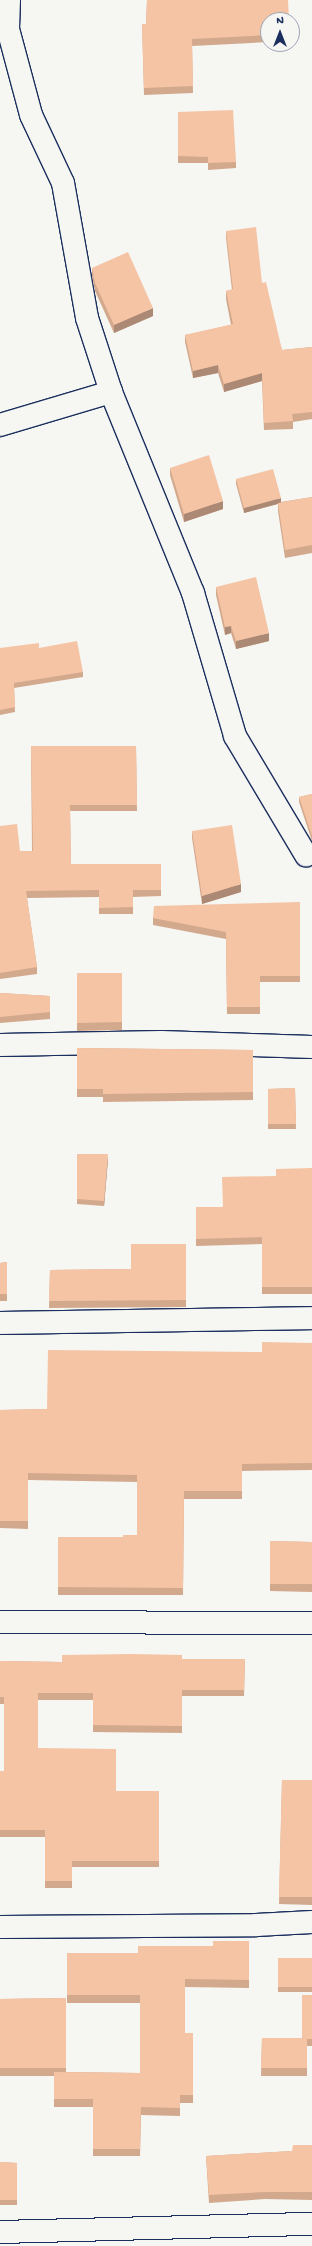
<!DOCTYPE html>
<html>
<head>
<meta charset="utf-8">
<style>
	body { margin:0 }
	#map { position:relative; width:312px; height:2246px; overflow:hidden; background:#f6f6f2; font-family:"Gochi Hand",sans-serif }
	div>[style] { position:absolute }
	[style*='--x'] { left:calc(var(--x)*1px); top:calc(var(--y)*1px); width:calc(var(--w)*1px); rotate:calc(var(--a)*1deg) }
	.roads { filter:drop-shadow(1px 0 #1b2f5e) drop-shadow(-1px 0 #1b2f5e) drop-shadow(0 1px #1b2f5e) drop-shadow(0 -1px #1b2f5e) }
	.minor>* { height:22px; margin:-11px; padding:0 11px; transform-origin:11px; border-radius:11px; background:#f6f6f2 }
	.wall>* { inset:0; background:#d3a98e }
	.shaded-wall>* { inset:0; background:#ac8974 }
	.building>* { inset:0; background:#f5c4a5 }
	span { translate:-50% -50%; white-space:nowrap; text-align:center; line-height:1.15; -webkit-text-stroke:3px #f6f6f2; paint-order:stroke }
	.north { position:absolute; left:260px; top:12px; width:40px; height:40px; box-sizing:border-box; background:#f6f6f2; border:1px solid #9ea6b7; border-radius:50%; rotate:0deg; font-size:11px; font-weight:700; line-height:16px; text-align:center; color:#1b2f5e }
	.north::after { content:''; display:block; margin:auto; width:14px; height:18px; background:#1b2f5e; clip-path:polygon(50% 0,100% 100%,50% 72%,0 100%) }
</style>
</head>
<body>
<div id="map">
	<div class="roads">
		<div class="minor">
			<i style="--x:9;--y:0;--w:29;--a:92"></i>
			<i style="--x:8;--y:29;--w:89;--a:75"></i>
			<i style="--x:31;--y:115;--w:75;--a:64.8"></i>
			<i style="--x:63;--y:183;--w:137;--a:79.9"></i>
			<i style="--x:87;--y:318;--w:78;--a:72"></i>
			<i style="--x:111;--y:392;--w:217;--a:67.8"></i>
			<i style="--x:193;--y:593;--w:149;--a:73.6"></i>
			<i style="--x:235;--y:736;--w:139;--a:59.2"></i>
			<i style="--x:0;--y:425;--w:116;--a:-16.6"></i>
			<i style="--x:0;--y:1045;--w:161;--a:-1.1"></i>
			<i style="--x:161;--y:1042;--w:151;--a:1.9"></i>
			<i style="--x:0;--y:1323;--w:312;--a:-0.9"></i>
			<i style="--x:0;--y:1622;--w:312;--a:0.2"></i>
			<i style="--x:0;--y:1927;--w:256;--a:-0.4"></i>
			<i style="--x:256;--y:1925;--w:56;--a:-3.1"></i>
			<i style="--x:0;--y:2232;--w:312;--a:-1.5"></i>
		</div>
	</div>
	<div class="wall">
		<i style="clip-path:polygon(147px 0,290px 0,288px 0,268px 20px,268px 42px,192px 46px,193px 93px,144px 95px,142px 24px,146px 24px)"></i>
		<i style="clip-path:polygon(178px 112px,236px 162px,236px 168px,208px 170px,208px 163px,178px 163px)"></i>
		<i style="clip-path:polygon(226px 231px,262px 283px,282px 350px,312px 347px,312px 419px,293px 422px,293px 429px,264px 430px,262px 381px,224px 392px,218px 373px,193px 378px,185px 342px,185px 335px,231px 325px,226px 299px,226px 291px,232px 290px,226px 238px)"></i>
		<i style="clip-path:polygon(92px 268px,153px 316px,114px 333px,95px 291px,92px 276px)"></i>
		<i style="clip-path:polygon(170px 468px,223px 509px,184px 522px,170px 475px)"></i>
		<i style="clip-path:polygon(236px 479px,281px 502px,312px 497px,312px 553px,285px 558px,278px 511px,278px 504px,244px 513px,236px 484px)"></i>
		<i style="clip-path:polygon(216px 587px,269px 641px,236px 649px,231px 633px,225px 635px,216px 595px)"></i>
		<i style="clip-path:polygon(0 648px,39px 648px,83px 672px,83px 677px,14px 688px,15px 712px,0 715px)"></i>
		<i style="clip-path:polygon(31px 746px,136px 746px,137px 811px,70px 811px,71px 864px,161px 864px,161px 896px,133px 897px,133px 914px,99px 914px,99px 897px,27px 898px,37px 967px,37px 974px,0 979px,0 936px,20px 851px,32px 851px)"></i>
		<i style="clip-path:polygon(312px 794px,312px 841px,299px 802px,299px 797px)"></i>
		<i style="clip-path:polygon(192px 831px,241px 892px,202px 904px,192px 838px)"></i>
		<i style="clip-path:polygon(300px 902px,300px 982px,260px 982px,260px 1014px,227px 1014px,226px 939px,153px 925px,153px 918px)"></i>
		<i style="clip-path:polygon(77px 973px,122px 973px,122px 1030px,77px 1031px)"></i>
		<i style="clip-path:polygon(0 993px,50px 996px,50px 1019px,0 1023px)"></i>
		<i style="clip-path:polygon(77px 1048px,253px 1050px,253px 1100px,103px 1102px,103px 1097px,77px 1097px)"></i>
		<i style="clip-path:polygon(295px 1088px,296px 1129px,268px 1129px,268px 1089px)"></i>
		<i style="clip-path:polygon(77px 1154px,108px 1159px,104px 1206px,77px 1204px)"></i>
		<i style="clip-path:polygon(312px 1168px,312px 1294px,262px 1294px,262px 1244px,196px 1246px,196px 1207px,222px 1207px,276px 1176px)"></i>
		<i style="clip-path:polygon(186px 1244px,186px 1307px,49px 1308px,50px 1270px,131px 1269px)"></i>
		<i style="clip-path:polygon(7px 1262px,7px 1301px,0 1301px,0 1263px)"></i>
		<i style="clip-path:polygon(312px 1343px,312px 1470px,242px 1471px,242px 1499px,184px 1499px,183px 1595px,58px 1595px,58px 1537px,123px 1537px,137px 1535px,137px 1482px,28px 1480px,28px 1529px,0 1528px,0 1410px,47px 1409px,262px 1352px)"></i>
		<i style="clip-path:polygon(270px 1541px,312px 1542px,312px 1592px,270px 1591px)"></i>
		<i style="clip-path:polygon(182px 1659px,245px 1659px,244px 1696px,182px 1696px,182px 1733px,93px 1732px,93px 1700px,38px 1700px,38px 1748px,116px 1791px,159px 1791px,159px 1867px,72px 1867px,72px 1888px,45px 1888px,45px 1837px,0 1837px,0 1771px,4px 1771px,4px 1704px,0 1704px,0 1661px,62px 1662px)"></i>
		<i style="clip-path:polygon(282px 1780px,312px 1780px,312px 1905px,279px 1904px)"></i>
		<i style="clip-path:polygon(249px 1941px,249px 1988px,185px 1987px,185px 2033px,193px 2033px,193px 2103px,180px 2103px,180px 2116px,141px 2115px,140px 2156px,93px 2156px,93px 2107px,54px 2107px,54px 2076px,0 2076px,0 1999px,66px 1998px,66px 2072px,140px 2073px,140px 2003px,67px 2003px,67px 1953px,138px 1953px,213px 1946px)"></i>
		<i style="clip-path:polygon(278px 1958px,312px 1958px,312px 1992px,278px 1992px)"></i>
		<i style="clip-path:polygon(312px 1995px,312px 2046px,307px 2046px,307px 2076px,261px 2076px,262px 2038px,302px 2038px)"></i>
		<i style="clip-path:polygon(312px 2145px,312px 2200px,265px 2199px,209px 2203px,206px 2156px,292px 2151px)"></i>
		<i style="clip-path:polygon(0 2162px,17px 2163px,17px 2205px,0 2205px)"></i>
	</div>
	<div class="shaded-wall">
		<i style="clip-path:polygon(153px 308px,153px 316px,114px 333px,114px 325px)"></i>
		<i style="clip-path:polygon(218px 365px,218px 373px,193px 378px,193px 371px)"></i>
		<i style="clip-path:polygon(262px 373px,262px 381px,224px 392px,224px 384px)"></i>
		<i style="clip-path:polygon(281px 498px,281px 503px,244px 513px,244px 508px)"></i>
		<i style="clip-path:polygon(223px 501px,223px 509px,184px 522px,184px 514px)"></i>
		<i style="clip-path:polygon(231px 626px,231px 633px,225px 635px,225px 627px)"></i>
		<i style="clip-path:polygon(269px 633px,269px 641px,236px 649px,236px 641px)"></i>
		<i style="clip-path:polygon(241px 884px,241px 892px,202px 904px,202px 896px)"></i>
		<i style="clip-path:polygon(108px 1154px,108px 1159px,104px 1206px,104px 1201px)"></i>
	</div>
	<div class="building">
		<i style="clip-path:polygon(147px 0,288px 0,289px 20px,268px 20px,268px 35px,192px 39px,193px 86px,144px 88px,142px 24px,146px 24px)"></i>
		<i style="clip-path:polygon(233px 110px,236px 162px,208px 163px,208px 157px,178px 156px,178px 112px)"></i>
		<i style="clip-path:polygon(256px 227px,262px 283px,266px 282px,282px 350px,312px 347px,312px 412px,292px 414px,293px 421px,264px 423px,262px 373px,224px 384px,218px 365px,193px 371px,185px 335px,233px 324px,226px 291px,233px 289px,226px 231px)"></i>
		<i style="clip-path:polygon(128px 252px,153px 308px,114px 325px,95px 283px,92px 268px)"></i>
		<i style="clip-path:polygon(209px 455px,223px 501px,184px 514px,170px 468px)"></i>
		<i style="clip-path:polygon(273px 469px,281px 498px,244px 508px,236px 479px)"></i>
		<i style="clip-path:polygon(312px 497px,312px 545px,285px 550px,278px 503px)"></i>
		<i style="clip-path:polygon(256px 577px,269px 633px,236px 641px,231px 626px,225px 627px,216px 587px)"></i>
		<i style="clip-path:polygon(77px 641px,83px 672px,14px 683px,15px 707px,0 710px,0 648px,39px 643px,39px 648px)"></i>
		<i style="clip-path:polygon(31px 746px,136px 746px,137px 805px,70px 805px,71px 864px,161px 864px,161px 890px,133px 890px,133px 907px,99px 908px,99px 890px,26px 891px,37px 967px,0 973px,0 826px,17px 824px,20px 851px,33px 851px)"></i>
		<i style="clip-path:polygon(312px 794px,312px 836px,299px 797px)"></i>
		<i style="clip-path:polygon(232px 825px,241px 884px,202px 896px,192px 831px)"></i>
		<i style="clip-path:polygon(300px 902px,300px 976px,260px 976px,260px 1007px,227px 1007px,226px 932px,153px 918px,154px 906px)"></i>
		<i style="clip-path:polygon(77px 973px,122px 973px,122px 1022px,77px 1023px)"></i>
		<i style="clip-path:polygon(0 993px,50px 996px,50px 1012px,0 1017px)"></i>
		<i style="clip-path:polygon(77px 1048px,253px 1050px,253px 1092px,103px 1094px,103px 1089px,77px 1089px)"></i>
		<i style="clip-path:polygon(295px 1088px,296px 1124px,268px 1124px,268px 1089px)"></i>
		<i style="clip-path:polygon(77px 1154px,108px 1154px,104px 1201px,77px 1199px)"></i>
		<i style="clip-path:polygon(312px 1168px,312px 1287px,262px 1287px,262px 1237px,196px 1239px,196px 1207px,223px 1207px,222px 1177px,276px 1176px,276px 1169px)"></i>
		<i style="clip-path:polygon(131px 1244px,186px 1244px,186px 1300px,49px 1301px,50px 1270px,131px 1269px)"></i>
		<i style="clip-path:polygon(7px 1262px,7px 1294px,0 1294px,0 1263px)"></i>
		<i style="clip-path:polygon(262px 1342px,312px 1343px,312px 1463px,242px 1464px,242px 1491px,184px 1491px,183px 1588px,58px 1587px,58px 1537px,123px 1537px,123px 1535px,137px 1535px,137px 1475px,28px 1473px,28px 1521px,0 1521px,0 1410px,47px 1409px,48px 1350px,262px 1352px)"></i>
		<i style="clip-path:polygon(270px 1541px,312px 1542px,312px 1584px,270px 1584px)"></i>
		<i style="clip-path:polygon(132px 1654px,182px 1655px,182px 1659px,245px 1659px,244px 1690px,182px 1690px,182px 1726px,93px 1725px,93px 1693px,38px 1693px,38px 1748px,116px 1749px,116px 1791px,159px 1791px,159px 1861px,72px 1861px,72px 1881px,45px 1881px,45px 1830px,0 1830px,0 1771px,4px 1771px,4px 1697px,0 1697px,0 1661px,62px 1662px,62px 1655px)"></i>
		<i style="clip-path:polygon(282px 1780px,312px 1780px,312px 1897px,279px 1897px)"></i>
		<i style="clip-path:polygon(213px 1941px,249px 1941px,249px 1980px,185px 1979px,185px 2033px,193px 2033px,193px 2095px,180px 2095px,180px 2108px,141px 2107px,140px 2149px,93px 2149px,93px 2099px,54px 2099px,54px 2072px,140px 2073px,140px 1995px,67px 1995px,67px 1953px,138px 1953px,138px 1946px,213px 1946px)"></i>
		<i style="clip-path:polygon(278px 1958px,312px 1958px,312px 1987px,278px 1987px)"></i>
		<i style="clip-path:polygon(302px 1995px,312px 1995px,312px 2039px,307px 2039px,307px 2068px,261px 2068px,262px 2038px,302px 2038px)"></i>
		<i style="clip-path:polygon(66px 1998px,66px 2068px,0 2068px,0 1999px)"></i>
		<i style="clip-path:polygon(293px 2145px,312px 2145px,312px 2192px,265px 2192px,209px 2195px,206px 2156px,292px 2151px)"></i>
		<i style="clip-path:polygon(0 2162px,17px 2163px,17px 2200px,0 2200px)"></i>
	</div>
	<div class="north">N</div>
</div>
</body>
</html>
